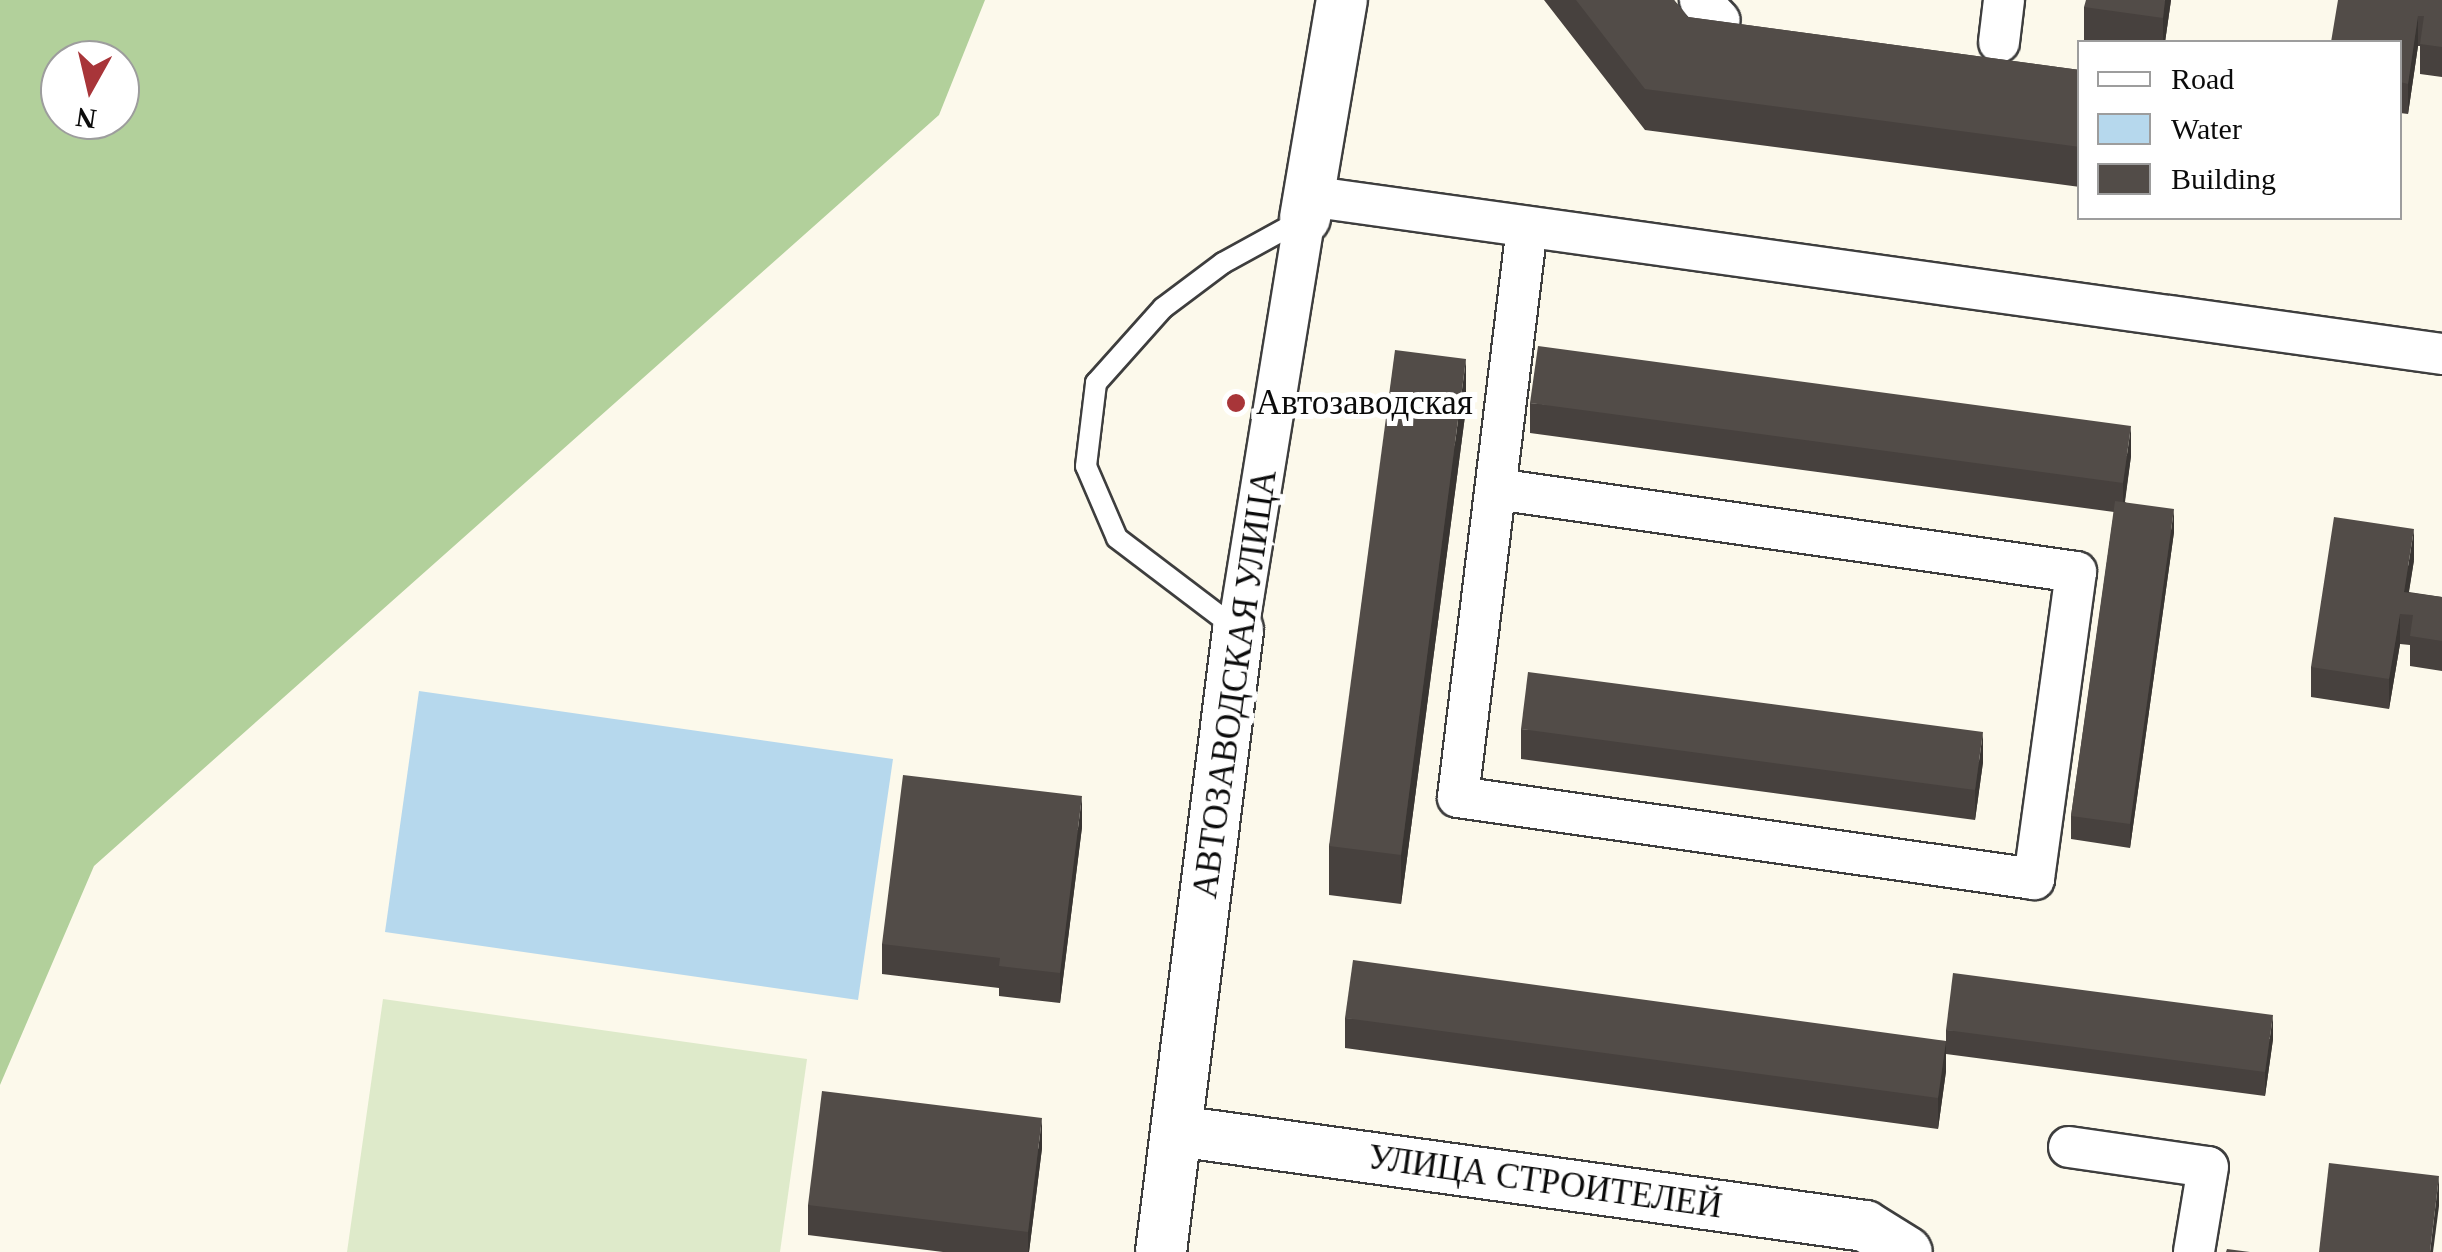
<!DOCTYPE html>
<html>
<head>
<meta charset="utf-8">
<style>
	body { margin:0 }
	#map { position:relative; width:2442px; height:1252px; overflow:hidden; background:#fcf9eb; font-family:Georgia,serif }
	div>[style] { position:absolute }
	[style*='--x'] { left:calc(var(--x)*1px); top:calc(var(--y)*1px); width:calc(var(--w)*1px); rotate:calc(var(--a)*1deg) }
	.forest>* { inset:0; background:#b2d09b }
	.pitch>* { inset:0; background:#deeaca }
	.water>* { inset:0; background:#b6d8ed }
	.roads { filter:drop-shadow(2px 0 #3e3e3e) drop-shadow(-2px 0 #3e3e3e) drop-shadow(0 2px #3e3e3e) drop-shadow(0 -2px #3e3e3e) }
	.service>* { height:20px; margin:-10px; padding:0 10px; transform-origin:10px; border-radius:10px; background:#fff }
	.minor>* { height:40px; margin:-20px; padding:0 20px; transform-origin:20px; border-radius:20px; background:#fff }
	.tertiary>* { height:50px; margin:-25px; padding:0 25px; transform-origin:25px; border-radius:25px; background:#fff }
	.wall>* { inset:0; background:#47413e }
	.shaded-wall>* { inset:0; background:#393532 }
	.building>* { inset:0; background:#524c48 }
	.dots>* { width:28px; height:28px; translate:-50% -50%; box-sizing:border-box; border:5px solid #fff; border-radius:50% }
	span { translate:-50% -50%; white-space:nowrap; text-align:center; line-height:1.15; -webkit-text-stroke:10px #fff; paint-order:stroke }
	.poi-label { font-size:35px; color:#0b0b0b }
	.left { translate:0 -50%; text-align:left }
	.street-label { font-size:35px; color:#0b0b0b }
	.legend { position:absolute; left:2077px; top:40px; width:325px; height:180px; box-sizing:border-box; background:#fff; border:2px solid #9d9d9d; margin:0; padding:12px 18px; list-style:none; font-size:30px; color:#0b0b0b }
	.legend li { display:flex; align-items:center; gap:20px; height:50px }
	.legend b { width:50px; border:2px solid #9d9d9d }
	.north { position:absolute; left:40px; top:40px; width:100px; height:100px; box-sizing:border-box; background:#fff; border:2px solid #9d9d9d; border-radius:50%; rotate:188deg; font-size:28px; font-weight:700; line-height:40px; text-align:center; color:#0b0b0b }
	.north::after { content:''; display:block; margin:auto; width:35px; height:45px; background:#a83539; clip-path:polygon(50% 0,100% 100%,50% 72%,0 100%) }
</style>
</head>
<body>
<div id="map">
	<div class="forest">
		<i style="clip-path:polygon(evenodd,0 0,985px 0,939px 115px,94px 866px,0 1085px,0 0,60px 60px,120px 60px,120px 120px,60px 120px,60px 60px)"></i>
	</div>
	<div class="pitch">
		<i style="clip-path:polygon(383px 999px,807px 1059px,780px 1252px,347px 1252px)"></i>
	</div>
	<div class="water">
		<i style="clip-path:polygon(419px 691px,893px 759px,858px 1000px,385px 932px)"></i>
	</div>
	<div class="roads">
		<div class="service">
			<i style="--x:1238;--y:630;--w:152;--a:-142.8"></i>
			<i style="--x:1117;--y:538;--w:78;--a:-113.3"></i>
			<i style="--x:1086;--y:466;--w:84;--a:-83.1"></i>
			<i style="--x:1096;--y:383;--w:101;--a:-48.2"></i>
			<i style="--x:1163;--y:308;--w:75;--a:-36.9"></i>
			<i style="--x:1223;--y:263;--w:94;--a:-28.8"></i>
		</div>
		<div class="minor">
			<i style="--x:1700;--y:0;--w:28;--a:46"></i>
			<i style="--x:1999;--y:42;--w:42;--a:-83.2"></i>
			<i style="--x:1308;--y:196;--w:1145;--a:7.93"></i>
			<i style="--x:1496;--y:489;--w:586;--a:8.14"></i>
			<i style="--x:2076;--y:572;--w:310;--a:97.8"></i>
			<i style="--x:2034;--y:879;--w:582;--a:-171.9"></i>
			<i style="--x:1458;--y:797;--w:574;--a:-83.1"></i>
			<i style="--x:1238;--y:630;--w:417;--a:-80.8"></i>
			<i style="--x:2069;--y:1147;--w:140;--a:8.2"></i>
			<i style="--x:2208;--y:1167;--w:86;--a:99.4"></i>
		</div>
		<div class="tertiary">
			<i style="--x:1305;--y:218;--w:221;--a:-80.4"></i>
			<i style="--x:1177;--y:1131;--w:695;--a:7.86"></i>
			<i style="--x:1865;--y:1226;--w:49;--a:31.8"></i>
			<i style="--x:1161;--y:1252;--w:627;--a:-82.94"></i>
		</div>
	</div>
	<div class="wall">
		<i style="clip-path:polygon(1544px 0,1674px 0,1688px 17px,2080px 70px,2080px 187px,1645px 130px)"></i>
		<i style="clip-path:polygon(2171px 0,2165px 42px,2084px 42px,2084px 7px)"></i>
		<i style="clip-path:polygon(2442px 0,2442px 77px,2420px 74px,2420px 46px,2418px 46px,2408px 114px,2400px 113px,2400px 42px,2331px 42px)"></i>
		<i style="clip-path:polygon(1530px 403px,2131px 456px,2125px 502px,2174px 532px,2130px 848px,2071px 839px,2071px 816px,2114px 512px,1530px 433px)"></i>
		<i style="clip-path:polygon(1466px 408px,1401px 904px,1329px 895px,1329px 846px)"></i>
		<i style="clip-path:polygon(2414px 560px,2409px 592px,2442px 597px,2442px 671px,2410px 666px,2410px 645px,2400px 644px,2389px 709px,2311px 697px,2311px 667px)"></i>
		<i style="clip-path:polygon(1521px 729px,1983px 762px,1975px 820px,1521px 759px)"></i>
		<i style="clip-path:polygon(1082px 827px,1060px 1003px,999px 996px,999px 988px,882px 974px,882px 944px)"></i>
		<i style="clip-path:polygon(1345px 1018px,1946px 1041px,1946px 1030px,2273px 1039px,2265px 1096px,1946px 1054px,1946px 1071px,1938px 1129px,1345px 1048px)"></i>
		<i style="clip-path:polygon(1042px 1148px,1029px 1252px,943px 1252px,808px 1235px,808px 1205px)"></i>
	</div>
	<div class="shaded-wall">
		<i style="clip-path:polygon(2165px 0,2171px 0,2165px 42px,2163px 42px,2163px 18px)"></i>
		<i style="clip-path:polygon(2418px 16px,2418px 46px,2408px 114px,2408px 84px)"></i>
		<i style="clip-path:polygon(1466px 359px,1466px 408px,1401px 904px,1401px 855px)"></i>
		<i style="clip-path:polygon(2131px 426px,2131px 456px,2123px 513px,2123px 483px)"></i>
		<i style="clip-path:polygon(2174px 509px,2174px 532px,2130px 848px,2130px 824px)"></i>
		<i style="clip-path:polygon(2414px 529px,2414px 560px,2405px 614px,2404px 592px)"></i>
		<i style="clip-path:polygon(2400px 614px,2400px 644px,2389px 709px,2389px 679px)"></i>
		<i style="clip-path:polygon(1983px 732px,1983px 762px,1975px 820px,1975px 790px)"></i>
		<i style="clip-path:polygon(1082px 796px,1082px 827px,1060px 1003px,1060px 973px)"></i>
		<i style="clip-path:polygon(2273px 1015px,2273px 1039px,2265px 1096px,2265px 1072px)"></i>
		<i style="clip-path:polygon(1946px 1041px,1946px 1071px,1938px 1129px,1938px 1098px)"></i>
		<i style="clip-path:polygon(1042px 1118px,1042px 1148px,1029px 1252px,1028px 1252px,1028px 1232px)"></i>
		<i style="clip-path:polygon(2439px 1176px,2439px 1206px,2433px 1252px,2430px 1252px)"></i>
	</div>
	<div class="building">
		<i style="clip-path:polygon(1576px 0,1674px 0,1688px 17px,2080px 70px,2080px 147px,1645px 89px)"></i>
		<i style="clip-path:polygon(2086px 0,2165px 0,2163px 18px,2084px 7px)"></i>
		<i style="clip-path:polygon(2338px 0,2442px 0,2442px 47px,2420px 44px,2424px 16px,2418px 16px,2408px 84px,2400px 82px,2400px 42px,2331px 42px)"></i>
		<i style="clip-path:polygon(1538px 346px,2131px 426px,2123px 483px,1530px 403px)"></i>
		<i style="clip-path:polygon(1395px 350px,1466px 359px,1401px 855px,1329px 846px)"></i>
		<i style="clip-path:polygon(2115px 501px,2174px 509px,2130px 824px,2071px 816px)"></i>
		<i style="clip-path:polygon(2334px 517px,2414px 529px,2404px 592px,2442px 597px,2442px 641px,2410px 636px,2413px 615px,2400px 614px,2389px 679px,2311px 667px)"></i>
		<i style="clip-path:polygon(1528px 672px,1983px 732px,1975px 790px,1521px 729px)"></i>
		<i style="clip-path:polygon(903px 775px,1082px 796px,1060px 973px,999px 966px,1000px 958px,882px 944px)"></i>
		<i style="clip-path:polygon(1353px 960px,1946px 1041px,1938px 1098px,1345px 1018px)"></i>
		<i style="clip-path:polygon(1953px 973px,2273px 1015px,2265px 1072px,1946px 1030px)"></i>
		<i style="clip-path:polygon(822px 1091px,1042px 1118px,1028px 1232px,808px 1205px)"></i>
		<i style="clip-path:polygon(2329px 1163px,2439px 1176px,2430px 1252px,2319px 1252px)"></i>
		<i style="clip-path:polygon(2227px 1249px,2250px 1252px,2226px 1252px)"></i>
	</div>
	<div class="dots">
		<i style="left:1236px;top:403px;background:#a83539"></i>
	</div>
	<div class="poi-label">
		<span class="left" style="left:1256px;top:403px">Автозаводская</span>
	</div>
	<div class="street-label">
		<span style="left:1235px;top:684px;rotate:-82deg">АВТОЗАВОДСКАЯ УЛИЦА</span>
		<span style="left:1545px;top:1182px;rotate:8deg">УЛИЦА СТРОИТЕЛЕЙ</span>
	</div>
	<ul class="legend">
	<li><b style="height:12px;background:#fff"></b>Road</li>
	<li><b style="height:28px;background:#b6d8ed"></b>Water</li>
	<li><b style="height:28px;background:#524c48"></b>Building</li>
	</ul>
	<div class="north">N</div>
</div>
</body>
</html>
